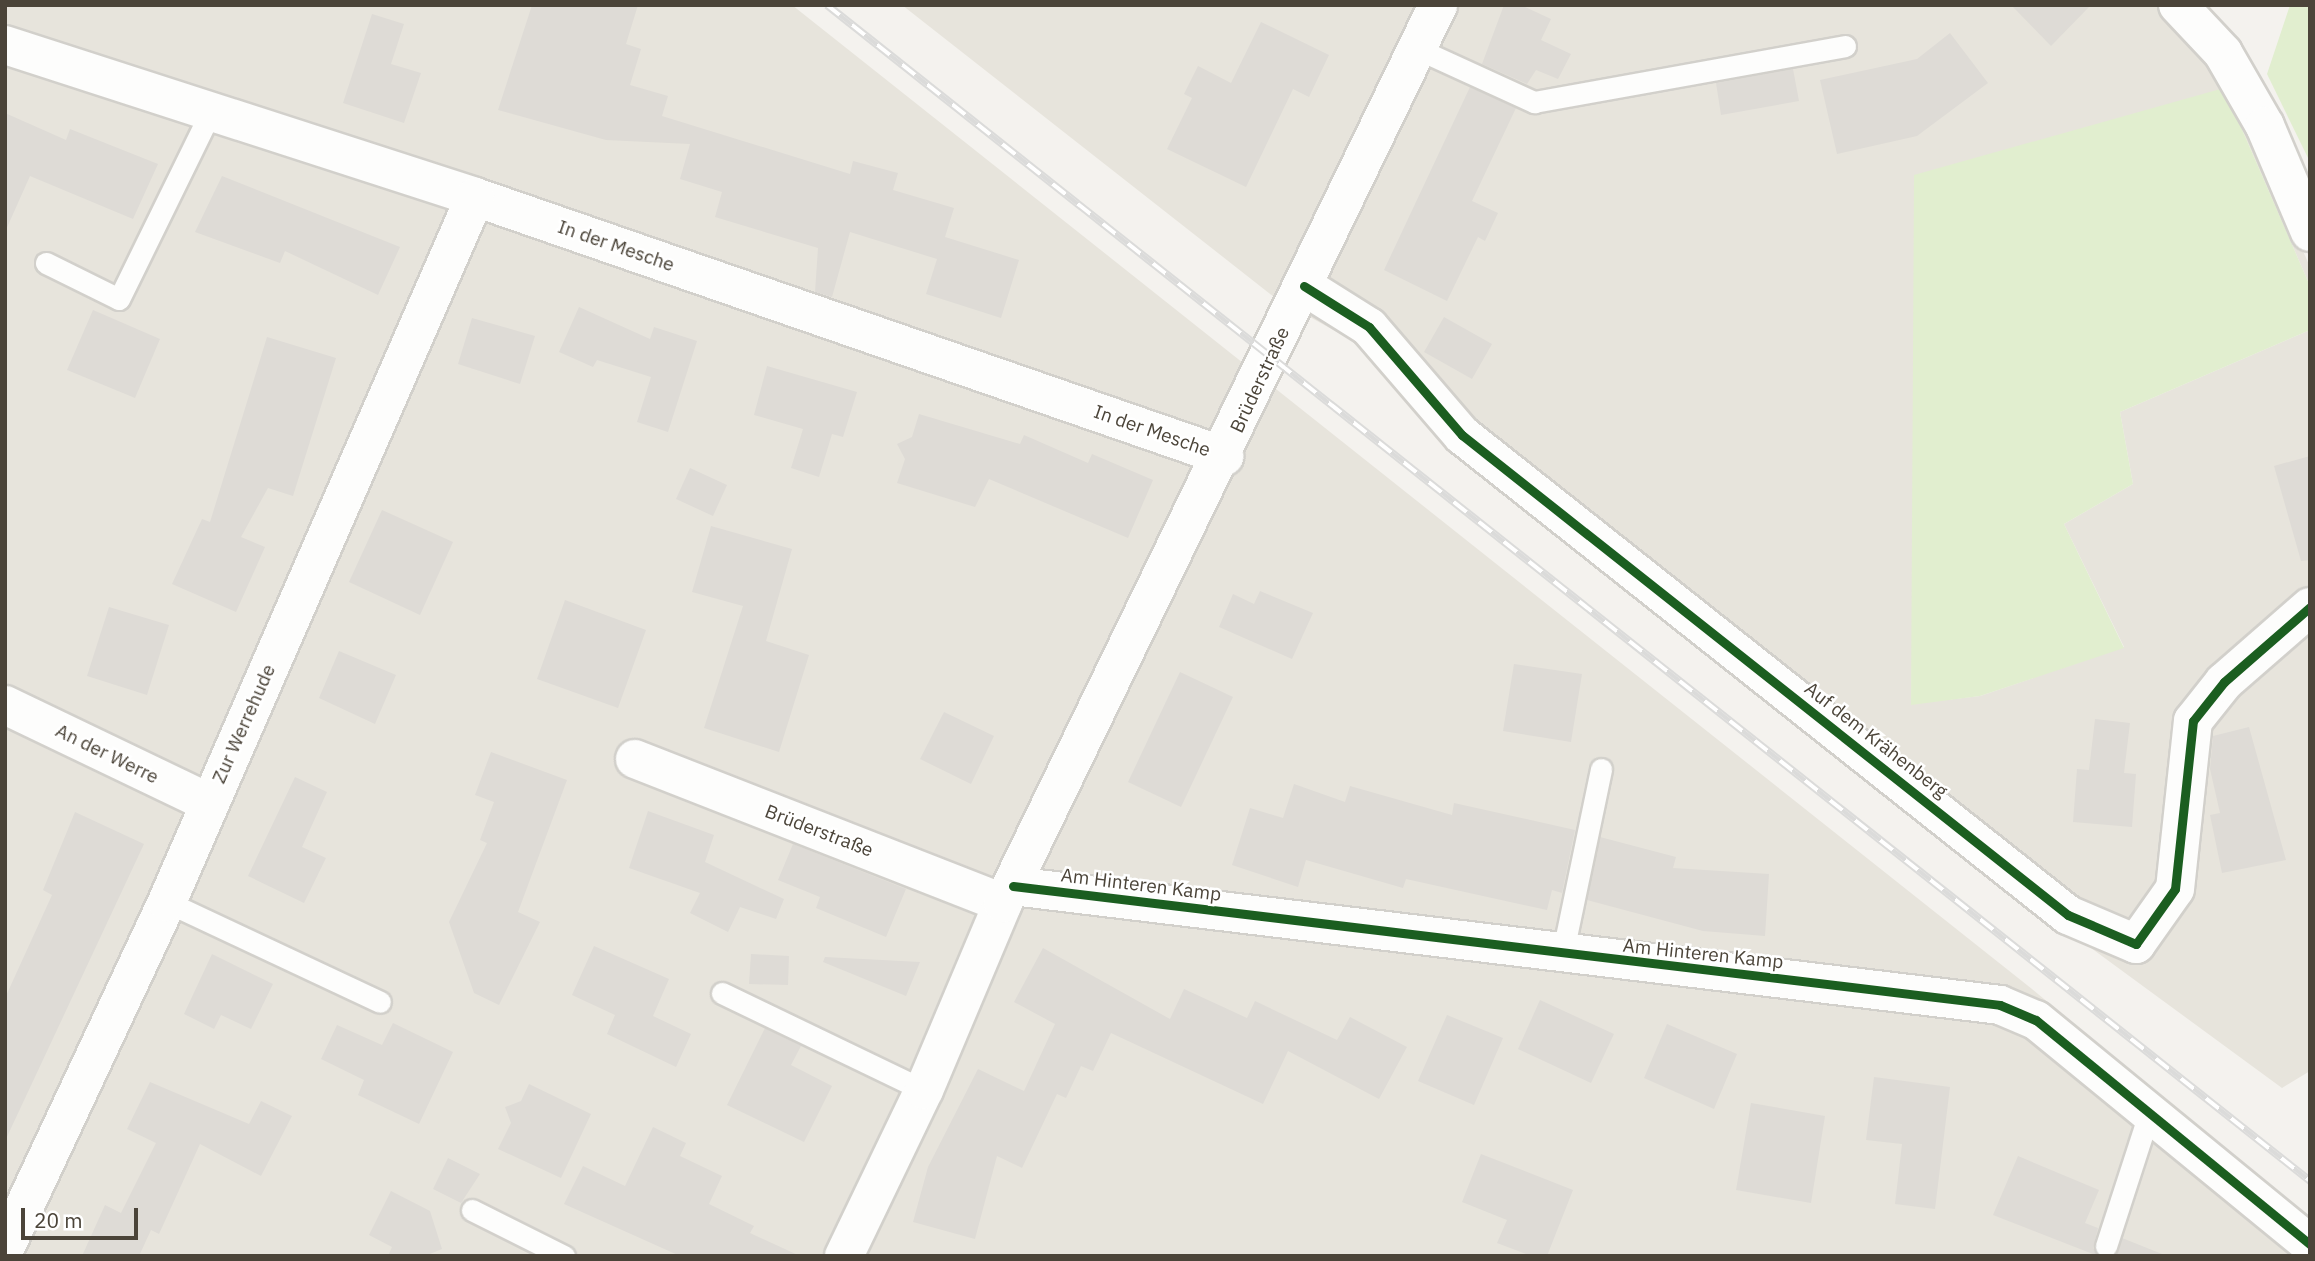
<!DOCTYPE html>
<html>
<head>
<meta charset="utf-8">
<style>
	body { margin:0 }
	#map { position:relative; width:2315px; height:1261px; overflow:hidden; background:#f4f2ee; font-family:"IBM Plex Sans",sans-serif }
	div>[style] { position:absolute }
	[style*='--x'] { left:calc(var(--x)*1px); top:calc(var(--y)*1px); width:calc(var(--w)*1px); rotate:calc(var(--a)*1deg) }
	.residential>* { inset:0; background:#e7e4dc }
	.green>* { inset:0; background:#e1eecf }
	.building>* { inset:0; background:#dedbd6 }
	.roads { filter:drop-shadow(2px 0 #d2d0cb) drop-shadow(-2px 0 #d2d0cb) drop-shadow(0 2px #d2d0cb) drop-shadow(0 -2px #d2d0cb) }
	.lane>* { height:21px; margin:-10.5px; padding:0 10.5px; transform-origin:10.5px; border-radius:10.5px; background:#fdfdfc }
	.street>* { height:38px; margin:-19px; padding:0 19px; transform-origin:19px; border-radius:19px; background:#fdfdfc }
	.rail>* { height:8px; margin-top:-4px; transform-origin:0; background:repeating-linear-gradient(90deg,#fff 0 16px,#dbdbda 0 32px); box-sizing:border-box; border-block:2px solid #dbdbda }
	.cycleway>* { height:9px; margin:-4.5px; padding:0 4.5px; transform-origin:4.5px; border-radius:4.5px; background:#1b5e20 }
	span { translate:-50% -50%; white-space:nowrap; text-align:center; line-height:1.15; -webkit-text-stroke:5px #fff; paint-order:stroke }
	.street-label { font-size:19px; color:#4b4439 }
	.frame { position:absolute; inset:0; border:7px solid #4b4439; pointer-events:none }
	.scale { position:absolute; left:21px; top:1208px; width:117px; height:32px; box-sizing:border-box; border:4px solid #4b4439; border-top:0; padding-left:9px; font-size:21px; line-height:24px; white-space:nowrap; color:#4b4439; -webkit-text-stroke:5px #fff; paint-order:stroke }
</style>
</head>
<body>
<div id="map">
	<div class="residential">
		<i style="clip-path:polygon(5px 5px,792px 5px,2032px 989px,2310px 1220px,2310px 1256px,5px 1256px)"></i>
		<i style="clip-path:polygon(902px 5px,2157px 5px,2224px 70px,2310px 267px,2310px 286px,2224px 88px,1913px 618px,1911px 704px,1980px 696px,2124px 647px,2064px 524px,2133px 484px,2120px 412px,2310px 330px,2310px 1071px,2282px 1088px,2091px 948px,1438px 436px,1362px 346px,1274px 297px)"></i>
	</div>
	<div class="green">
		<i style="clip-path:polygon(2290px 5px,2310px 5px,2310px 162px,2267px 74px)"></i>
		<i style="clip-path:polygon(2224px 88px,2310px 286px,2310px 330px,2120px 412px,2133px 484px,2064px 524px,2124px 648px,1980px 696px,1911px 705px,1914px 175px)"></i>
	</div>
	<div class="building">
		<i style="clip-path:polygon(532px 5px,638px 5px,626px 44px,641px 49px,630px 85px,668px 96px,662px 116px,850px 174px,853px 161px,898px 173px,893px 190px,954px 208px,945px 237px,1019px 260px,1001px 318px,926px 294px,937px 259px,850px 232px,832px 297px,815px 292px,818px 248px,715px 217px,722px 192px,680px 179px,690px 144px,606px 140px,498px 110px)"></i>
		<i style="clip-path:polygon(1504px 5px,1521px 5px,1551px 19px,1541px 40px,1571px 54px,1558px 79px,1536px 70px,1527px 84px,1482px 64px)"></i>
		<i style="clip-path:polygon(2011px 5px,2091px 5px,2051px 46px)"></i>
		<i style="clip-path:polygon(372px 14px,404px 24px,391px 64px,421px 73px,404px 123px,343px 103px)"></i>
		<i style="clip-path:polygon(1261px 22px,1329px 55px,1309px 97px,1293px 89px,1246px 187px,1167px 149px,1192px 98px,1184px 94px,1198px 66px,1231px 83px)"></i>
		<i style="clip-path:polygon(1950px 33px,1988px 83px,1917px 136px,1837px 154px,1820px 80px,1917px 59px)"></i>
		<i style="clip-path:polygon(1793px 69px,1799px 101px,1721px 115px,1716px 83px)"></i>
		<i style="clip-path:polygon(1470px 87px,1516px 108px,1472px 201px,1498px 213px,1485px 241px,1478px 237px,1447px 301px,1384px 270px)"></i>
		<i style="clip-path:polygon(5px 113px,66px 140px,70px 129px,158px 164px,133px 219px,30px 176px,5px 232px)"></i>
		<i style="clip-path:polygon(222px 176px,400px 247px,378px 295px,285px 251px,280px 263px,195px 232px)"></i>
		<i style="clip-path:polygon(579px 307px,650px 339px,654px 327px,697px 341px,668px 432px,637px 422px,651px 377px,597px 360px,593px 367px,559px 352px)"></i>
		<i style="clip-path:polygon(93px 310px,160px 339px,135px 398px,67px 370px)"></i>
		<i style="clip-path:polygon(1444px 317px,1492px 344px,1472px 379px,1424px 352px)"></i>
		<i style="clip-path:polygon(472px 318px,535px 336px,520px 384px,458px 364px)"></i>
		<i style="clip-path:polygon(267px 337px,336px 358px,293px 496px,268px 488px,241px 537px,265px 547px,236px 612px,172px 584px,202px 519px,210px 522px)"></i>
		<i style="clip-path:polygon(767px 366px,857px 392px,843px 437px,832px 434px,819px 477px,791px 468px,803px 429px,754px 415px)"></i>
		<i style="clip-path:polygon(919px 414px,1020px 444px,1024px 435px,1088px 463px,1092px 454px,1153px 480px,1128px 538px,989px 479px,975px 507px,897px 483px,905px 459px,897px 444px,912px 437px)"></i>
		<i style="clip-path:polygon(2310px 456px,2310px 560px,2301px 561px,2274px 466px)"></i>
		<i style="clip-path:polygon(690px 468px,727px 485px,713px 516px,676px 499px)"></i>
		<i style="clip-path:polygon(382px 510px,453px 542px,420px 615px,349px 582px)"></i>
		<i style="clip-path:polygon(711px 526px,792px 549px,766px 641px,809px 655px,779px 752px,704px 728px,743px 606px,692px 592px)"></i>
		<i style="clip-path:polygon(1260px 591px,1313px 613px,1292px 659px,1219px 627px,1233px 594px,1254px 604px)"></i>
		<i style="clip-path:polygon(565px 600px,646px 630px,618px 708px,537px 679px)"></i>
		<i style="clip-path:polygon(109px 607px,169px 625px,147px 695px,87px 676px)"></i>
		<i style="clip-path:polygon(339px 651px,396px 675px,375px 724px,319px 698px)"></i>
		<i style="clip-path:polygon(1514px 664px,1582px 674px,1571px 742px,1503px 731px)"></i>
		<i style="clip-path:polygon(1180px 672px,1233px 697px,1181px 807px,1128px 782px)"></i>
		<i style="clip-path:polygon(944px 712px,994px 736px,971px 784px,920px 759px)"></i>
		<i style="clip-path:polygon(2095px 719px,2130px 723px,2124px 773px,2136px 774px,2132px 827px,2073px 822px,2077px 769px,2089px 770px)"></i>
		<i style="clip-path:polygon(2249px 727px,2286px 860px,2222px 873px,2210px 815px,2220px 813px,2210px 769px,2213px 736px)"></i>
		<i style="clip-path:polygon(491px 752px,567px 780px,518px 912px,540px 922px,499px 1005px,474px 993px,449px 922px,487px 843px,480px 840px,494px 802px,475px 795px)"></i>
		<i style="clip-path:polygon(295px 777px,327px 792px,302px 847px,326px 858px,304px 903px,248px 876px)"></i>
		<i style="clip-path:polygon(1294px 784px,1345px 802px,1350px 786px,1452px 815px,1454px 803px,1575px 830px,1562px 893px,1552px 890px,1547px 910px,1406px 879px,1403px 888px,1306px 860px,1298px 887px,1232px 865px,1250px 808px,1283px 818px)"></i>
		<i style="clip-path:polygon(648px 811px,714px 835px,705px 862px,784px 899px,776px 919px,740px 907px,728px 932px,690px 913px,700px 893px,629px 868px)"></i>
		<i style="clip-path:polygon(75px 812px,144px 844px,5px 1141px,5px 998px,52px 895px,43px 890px)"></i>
		<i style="clip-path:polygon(1600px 837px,1676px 857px,1673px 868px,1769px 874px,1765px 936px,1703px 931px,1587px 900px)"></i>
		<i style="clip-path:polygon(793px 844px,906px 889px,886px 937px,816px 908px,820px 897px,778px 880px)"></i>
		<i style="clip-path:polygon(594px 946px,669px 979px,653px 1016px,691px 1034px,676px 1067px,607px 1034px,615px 1015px,572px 995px)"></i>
		<i style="clip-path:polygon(1043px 948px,1170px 1019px,1184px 989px,1247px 1018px,1255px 1001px,1337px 1040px,1350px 1017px,1407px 1047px,1379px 1099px,1288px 1051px,1263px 1104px,1111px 1033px,1093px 1071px,1081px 1066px,1066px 1098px,1057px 1094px,1022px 1168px,997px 1156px,975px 1239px,913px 1222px,928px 1167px,978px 1069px,1024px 1091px,1055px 1024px,1014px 1002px)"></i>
		<i style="clip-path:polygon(212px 954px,273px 984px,251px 1029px,221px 1015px,214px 1029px,184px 1014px)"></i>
		<i style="clip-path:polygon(751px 954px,789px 956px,788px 985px,749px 984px)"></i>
		<i style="clip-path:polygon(825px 957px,920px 962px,906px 996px,823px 962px)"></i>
		<i style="clip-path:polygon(1540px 1000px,1614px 1034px,1591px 1083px,1518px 1049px)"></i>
		<i style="clip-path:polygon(1447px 1015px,1503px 1038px,1474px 1105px,1418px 1081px)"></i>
		<i style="clip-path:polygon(393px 1023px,453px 1052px,419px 1124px,358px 1095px,364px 1080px,321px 1059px,337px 1025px,382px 1045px)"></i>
		<i style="clip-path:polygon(1667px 1024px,1737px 1054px,1714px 1109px,1644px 1078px)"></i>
		<i style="clip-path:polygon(765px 1028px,801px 1046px,791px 1065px,832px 1086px,804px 1142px,727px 1105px)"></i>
		<i style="clip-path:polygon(1874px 1077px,1950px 1087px,1935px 1209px,1895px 1204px,1902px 1144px,1866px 1140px)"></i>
		<i style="clip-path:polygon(150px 1082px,249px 1124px,261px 1101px,292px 1116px,261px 1176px,200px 1144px,159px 1234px,151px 1230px,139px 1256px,82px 1256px,105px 1205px,121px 1213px,156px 1143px,127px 1129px)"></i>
		<i style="clip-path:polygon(529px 1084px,591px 1114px,561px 1178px,498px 1149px,511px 1123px,505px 1107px,521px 1101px)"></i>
		<i style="clip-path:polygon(1751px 1103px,1825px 1116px,1811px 1203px,1736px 1190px)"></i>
		<i style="clip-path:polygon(653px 1127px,686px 1143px,680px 1156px,722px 1176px,709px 1204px,754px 1226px,750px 1233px,800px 1256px,680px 1256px,564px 1204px,583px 1166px,625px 1186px)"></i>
		<i style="clip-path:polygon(1481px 1154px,1573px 1190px,1547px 1256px,1531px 1256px,1497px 1243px,1507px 1220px,1462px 1202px)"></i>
		<i style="clip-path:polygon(2018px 1156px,2099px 1190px,2085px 1223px,2098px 1228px,2093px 1248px,2098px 1256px,1993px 1215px)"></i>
		<i style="clip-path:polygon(448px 1158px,480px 1174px,461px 1203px,433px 1189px)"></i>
		<i style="clip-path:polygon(391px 1191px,430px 1211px,442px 1249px,425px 1256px,388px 1256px,392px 1247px,369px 1235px)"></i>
		<i style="clip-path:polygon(2122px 1238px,2162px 1254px,2162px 1256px,2115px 1256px)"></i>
	</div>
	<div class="roads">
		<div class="lane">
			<i style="--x:1418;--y:49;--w:128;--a:24.6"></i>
			<i style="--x:1534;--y:102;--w:316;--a:-10.2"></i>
			<i style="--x:46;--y:263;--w:81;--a:26.3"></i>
			<i style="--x:119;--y:299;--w:209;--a:-63.9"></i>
			<i style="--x:167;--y:902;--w:235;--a:25.1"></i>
			<i style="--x:1562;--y:956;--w:191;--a:-78.2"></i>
			<i style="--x:722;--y:993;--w:224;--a:25.7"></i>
			<i style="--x:472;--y:1210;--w:103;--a:26.6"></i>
			<i style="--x:2106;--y:1246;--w:139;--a:-72"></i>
		</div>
		<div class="street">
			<i style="--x:2178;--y:5;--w:66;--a:46.8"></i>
			<i style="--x:2223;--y:53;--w:84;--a:60.1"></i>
			<i style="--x:2265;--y:126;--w:115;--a:67"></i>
			<i style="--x:5;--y:45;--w:494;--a:17.9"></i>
			<i style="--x:475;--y:197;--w:793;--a:19.08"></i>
			<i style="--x:1304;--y:286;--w:77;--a:32.2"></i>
			<i style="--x:1369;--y:327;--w:143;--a:49.3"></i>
			<i style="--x:1462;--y:435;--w:773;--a:38.38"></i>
			<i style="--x:2068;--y:915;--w:74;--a:23.1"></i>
			<i style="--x:2136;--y:944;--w:67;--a:-54.7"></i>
			<i style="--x:2175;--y:889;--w:169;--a:-83.9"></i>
			<i style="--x:2193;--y:721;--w:50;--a:-51.5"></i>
			<i style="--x:2224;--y:682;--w:114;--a:-41.1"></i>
			<i style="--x:5;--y:705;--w:227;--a:25.6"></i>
			<i style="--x:635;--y:759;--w:395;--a:21.4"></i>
			<i style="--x:1013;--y:886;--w:994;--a:6.87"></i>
			<i style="--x:2000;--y:1005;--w:39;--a:23"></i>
			<i style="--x:2036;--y:1020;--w:354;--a:39.3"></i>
			<i style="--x:5;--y:1248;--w:382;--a:-64.9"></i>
			<i style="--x:167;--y:902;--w:769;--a:-66.4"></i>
			<i style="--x:844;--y:1256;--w:184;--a:-64.3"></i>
			<i style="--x:924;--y:1090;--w:203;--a:-67.1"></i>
			<i style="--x:1003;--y:903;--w:998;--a:-64.15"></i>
		</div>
	</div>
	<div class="rail">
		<i style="--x:827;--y:5;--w:1893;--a:38.41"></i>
	</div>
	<div class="cycleway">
		<i style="--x:1304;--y:286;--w:77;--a:32.2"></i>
		<i style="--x:1369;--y:327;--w:143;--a:49.3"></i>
		<i style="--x:1462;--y:435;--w:773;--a:38.38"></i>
		<i style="--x:2068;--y:915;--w:74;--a:23.1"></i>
		<i style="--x:2136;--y:944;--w:67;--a:-54.7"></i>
		<i style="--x:2175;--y:889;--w:169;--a:-83.9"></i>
		<i style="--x:2193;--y:721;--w:50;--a:-51.5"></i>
		<i style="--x:2224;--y:682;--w:114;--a:-41.1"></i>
		<i style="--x:1013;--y:886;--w:994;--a:6.87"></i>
		<i style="--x:2000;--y:1005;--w:39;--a:23"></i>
		<i style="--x:2036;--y:1020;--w:354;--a:39.3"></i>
	</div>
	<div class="street-label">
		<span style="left:616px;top:246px;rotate:19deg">In der Mesche</span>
		<span style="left:1260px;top:380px;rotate:-65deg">Brüderstraße</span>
		<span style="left:1152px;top:431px;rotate:19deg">In der Mesche</span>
		<span style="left:244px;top:724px;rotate:-66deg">Zur Werrehude</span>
		<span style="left:1876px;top:740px;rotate:38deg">Auf dem Krähenberg</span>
		<span style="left:107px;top:754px;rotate:26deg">An der Werre</span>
		<span style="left:819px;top:831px;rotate:21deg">Brüderstraße</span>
		<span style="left:1141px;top:885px;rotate:7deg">Am Hinteren Kamp</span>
		<span style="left:1703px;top:954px;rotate:6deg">Am Hinteren Kamp</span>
	</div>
	<div class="frame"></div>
	<div class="scale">20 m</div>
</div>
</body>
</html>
